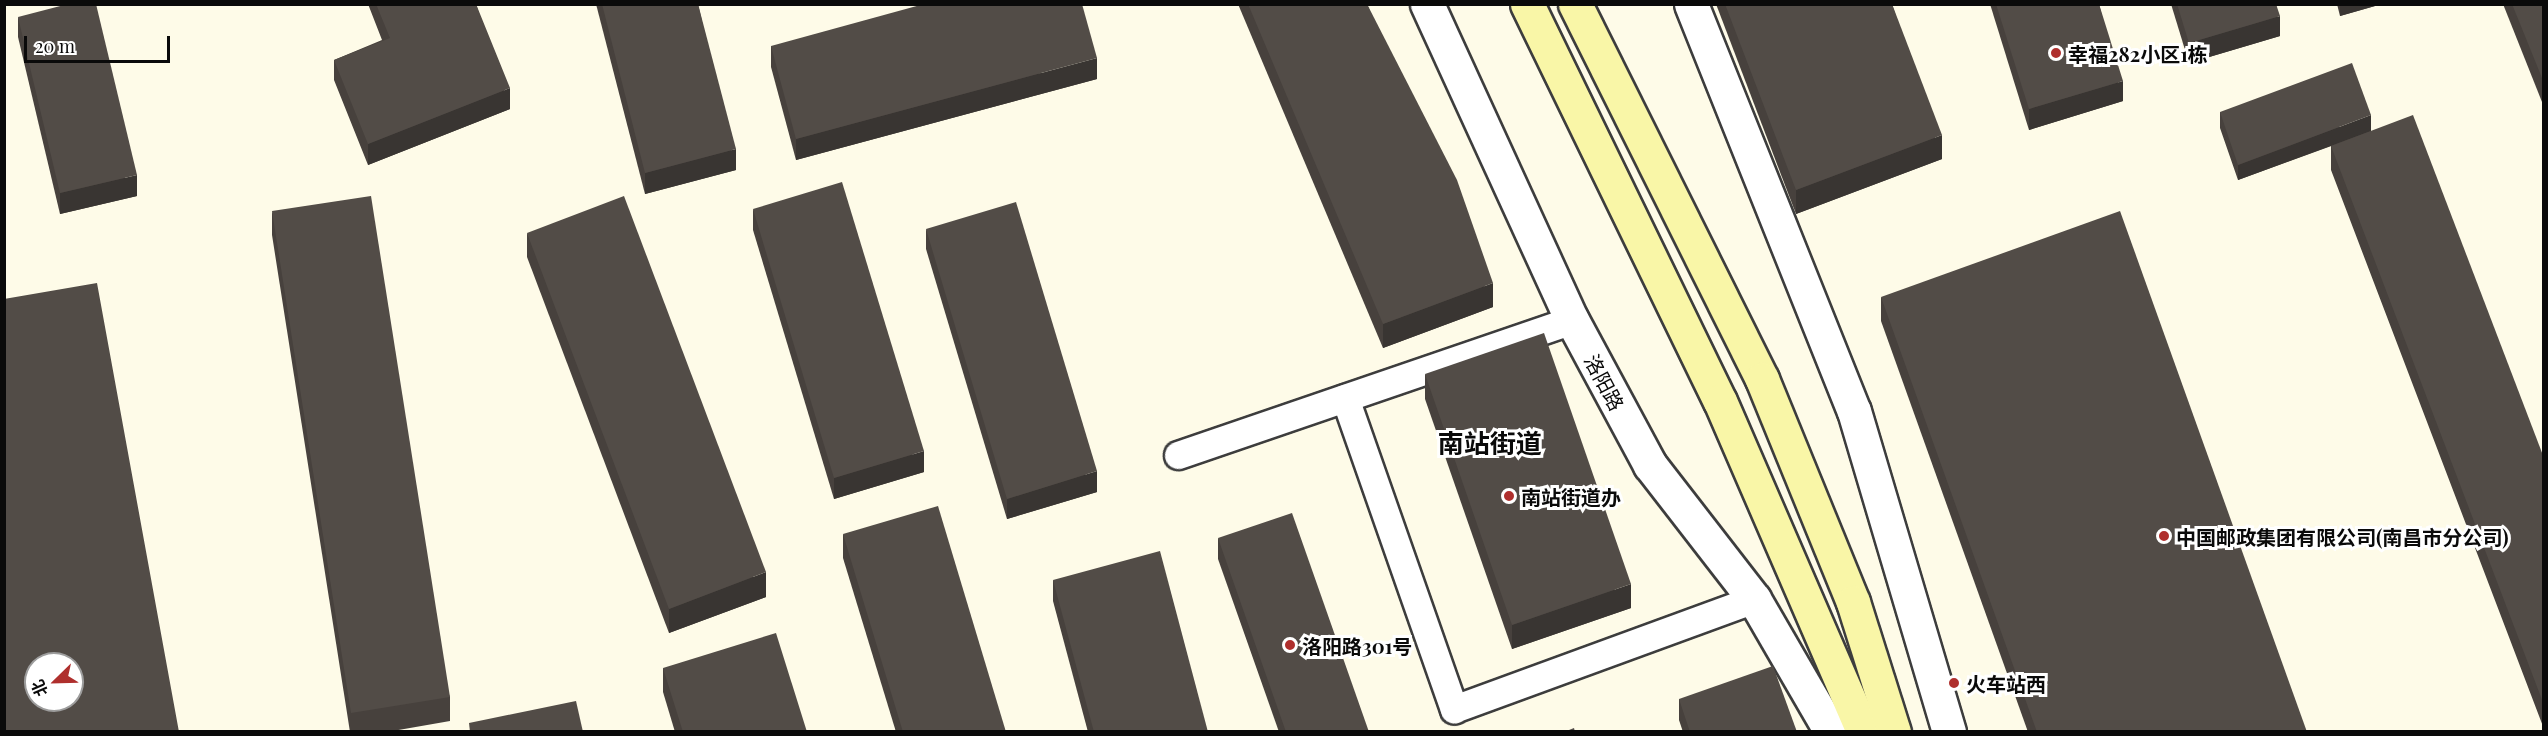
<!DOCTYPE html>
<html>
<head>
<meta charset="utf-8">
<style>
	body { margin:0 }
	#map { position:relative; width:2548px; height:736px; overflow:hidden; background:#fefbe8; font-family:"Playfair Display","Noto Sans SC",serif }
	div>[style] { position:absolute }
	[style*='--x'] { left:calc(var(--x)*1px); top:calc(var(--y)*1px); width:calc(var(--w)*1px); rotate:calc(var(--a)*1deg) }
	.roads { filter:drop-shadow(2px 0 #3d3d3d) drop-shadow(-2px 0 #3d3d3d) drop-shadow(0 2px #3d3d3d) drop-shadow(0 -2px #3d3d3d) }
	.service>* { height:27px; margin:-13.5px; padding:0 13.5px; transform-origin:13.5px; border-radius:13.5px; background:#fff }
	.tertiary>* { height:33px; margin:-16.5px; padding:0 16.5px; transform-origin:16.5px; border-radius:16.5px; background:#fff }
	.secondary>* { height:33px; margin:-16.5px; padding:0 16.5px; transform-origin:16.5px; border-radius:16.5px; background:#f9f6a7 }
	.wall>* { inset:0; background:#47413d }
	.shaded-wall>* { inset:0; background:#393532 }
	.building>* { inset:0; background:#524c47 }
	.dots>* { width:16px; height:16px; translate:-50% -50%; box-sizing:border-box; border:3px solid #fff; border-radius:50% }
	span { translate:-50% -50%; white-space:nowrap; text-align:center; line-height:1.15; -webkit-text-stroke:6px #fff; paint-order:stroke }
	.poi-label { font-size:20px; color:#0a0a0a; font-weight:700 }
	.left { translate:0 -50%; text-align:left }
	.street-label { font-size:20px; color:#0a0a0a }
	.district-label { font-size:26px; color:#0a0a0a; font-weight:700 }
	.frame { position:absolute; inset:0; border:6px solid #0a0a0a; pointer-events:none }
	.north { position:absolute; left:24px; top:652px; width:60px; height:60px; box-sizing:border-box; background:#fff; border:2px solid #9d9d9d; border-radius:50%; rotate:247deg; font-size:16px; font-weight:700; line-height:24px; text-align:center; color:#0a0a0a }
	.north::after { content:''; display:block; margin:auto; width:21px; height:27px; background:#af2f2d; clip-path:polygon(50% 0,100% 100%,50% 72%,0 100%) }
	.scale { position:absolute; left:24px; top:36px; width:146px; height:27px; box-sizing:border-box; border:3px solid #0a0a0a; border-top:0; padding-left:8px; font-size:18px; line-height:21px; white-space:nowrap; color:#0a0a0a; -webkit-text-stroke:4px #fff; paint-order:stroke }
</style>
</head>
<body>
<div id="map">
	<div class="roads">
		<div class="service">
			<i style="--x:1345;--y:398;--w:330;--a:70.7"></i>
			<i style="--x:1454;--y:709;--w:320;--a:-20.1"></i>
			<i style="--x:1178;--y:455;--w:416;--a:-18.9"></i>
		</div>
		<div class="tertiary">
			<i style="--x:1427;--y:4;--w:348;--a:65.4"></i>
			<i style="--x:1572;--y:320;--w:165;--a:61.7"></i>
			<i style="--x:1650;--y:465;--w:170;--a:52.2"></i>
			<i style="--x:1754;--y:599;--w:154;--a:59.9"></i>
			<i style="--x:1691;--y:4;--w:438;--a:68.2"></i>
			<i style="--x:1854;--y:411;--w:335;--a:73.5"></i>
		</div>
		<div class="secondary">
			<i style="--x:1527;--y:4;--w:441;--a:64.1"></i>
			<i style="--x:1720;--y:401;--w:361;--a:66.6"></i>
			<i style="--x:1575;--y:4;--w:419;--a:63.5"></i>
			<i style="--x:1762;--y:379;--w:241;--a:67.8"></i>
			<i style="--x:1853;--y:602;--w:136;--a:72.5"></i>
		</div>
	</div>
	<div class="wall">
		<i style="clip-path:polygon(368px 4px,476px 4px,510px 109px,368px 165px,334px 80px,334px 60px,382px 40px)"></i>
		<i style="clip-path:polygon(596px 4px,698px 4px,736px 170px,645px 194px)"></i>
		<i style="clip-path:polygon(1238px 4px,1367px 4px,1493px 307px,1383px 348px)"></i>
		<i style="clip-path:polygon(1716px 4px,1892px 4px,1942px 159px,1796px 214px)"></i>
		<i style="clip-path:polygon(1990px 4px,2099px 4px,2123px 101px,2029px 130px)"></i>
		<i style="clip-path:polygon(2171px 4px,2276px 4px,2280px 36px,2189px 63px)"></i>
		<i style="clip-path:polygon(2337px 4px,2382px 4px,2340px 16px)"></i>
		<i style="clip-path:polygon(2503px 4px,2544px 4px,2544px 107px)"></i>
		<i style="clip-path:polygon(18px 17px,137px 196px,60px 214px,18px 37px)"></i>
		<i style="clip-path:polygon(771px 46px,1097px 79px,796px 160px,771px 67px)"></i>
		<i style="clip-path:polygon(2220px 112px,2371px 131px,2544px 458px,2544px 729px,2331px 170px,2331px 146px,2356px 137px,2238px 180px,2220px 128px)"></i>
		<i style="clip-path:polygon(753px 209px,924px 472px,834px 499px,753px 230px)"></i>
		<i style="clip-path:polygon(272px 211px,450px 697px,450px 721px,387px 732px,350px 732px,272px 235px)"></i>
		<i style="clip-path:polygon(926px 229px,1097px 492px,1007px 519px,926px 249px)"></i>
		<i style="clip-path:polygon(527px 233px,766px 597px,669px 633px,527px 257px)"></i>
		<i style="clip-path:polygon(1881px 297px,2307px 732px,2028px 732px,1881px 321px)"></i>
		<i style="clip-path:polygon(1425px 374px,1631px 608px,1512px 649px,1425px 399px)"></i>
		<i style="clip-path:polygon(843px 534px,1006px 732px,896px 732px,843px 558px)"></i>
		<i style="clip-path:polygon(1218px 538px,1369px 732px,1279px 732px,1218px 559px)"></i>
		<i style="clip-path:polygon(1053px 580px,1208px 732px,1088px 732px,1053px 601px)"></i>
		<i style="clip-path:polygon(663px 668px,807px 732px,675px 732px,663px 692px)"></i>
		<i style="clip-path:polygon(1679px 699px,1797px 732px,1683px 732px,1679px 720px)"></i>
	</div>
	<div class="shaded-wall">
		<i style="clip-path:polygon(2340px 4px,2382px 4px,2340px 16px)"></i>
		<i style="clip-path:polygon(2280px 16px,2280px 36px,2189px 63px,2189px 43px)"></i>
		<i style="clip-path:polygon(1097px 58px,1097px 79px,796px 160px,796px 139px)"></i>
		<i style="clip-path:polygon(2123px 81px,2123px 101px,2029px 130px,2029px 109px)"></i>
		<i style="clip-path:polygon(510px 88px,510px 109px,368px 165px,368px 144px)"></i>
		<i style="clip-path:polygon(2371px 115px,2371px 131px,2238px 180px,2238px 165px)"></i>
		<i style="clip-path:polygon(1942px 135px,1942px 159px,1796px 214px,1796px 190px)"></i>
		<i style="clip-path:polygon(736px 149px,736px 170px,645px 194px,645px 173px)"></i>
		<i style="clip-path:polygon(137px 175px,137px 196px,60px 214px,60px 193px)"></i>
		<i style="clip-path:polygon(1493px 283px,1493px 307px,1383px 348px,1383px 324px)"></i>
		<i style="clip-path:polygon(924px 451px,924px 472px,834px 499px,834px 478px)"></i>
		<i style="clip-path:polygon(1097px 471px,1097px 492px,1007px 519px,1007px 499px)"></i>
		<i style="clip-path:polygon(766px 572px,766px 597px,669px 633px,669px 609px)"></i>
		<i style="clip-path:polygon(1631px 584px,1631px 608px,1512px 649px,1512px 625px)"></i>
	</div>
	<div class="building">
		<i style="clip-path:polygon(68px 4px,96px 4px,137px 175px,60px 193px,18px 17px)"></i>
		<i style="clip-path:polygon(376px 4px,476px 4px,510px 88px,368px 144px,334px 60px,390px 38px)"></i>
		<i style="clip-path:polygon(602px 4px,698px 4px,736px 149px,645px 173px)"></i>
		<i style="clip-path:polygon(924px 4px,1082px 4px,1097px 58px,796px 139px,771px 46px)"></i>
		<i style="clip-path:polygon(1248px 4px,1367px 4px,1457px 180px,1493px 283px,1383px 324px)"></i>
		<i style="clip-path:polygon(1725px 4px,1892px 4px,1942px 135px,1796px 190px)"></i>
		<i style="clip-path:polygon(1996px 4px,2099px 4px,2123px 81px,2029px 109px)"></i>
		<i style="clip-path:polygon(2177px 4px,2276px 4px,2280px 16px,2189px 43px)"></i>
		<i style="clip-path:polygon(2512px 4px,2544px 4px,2544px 83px)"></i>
		<i style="clip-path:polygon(2352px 63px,2371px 115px,2238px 165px,2220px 112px)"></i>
		<i style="clip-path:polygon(2413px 115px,2544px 458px,2544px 705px,2331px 146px)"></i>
		<i style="clip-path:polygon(842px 182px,924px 451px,834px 478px,753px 209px)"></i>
		<i style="clip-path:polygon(371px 196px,450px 697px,351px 713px,272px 211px)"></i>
		<i style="clip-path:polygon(624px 196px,766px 572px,669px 609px,527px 233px)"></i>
		<i style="clip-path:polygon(1016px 202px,1097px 471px,1007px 499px,926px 229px)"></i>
		<i style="clip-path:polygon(2120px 211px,2307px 732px,2037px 732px,1881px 297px)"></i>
		<i style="clip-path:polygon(evenodd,97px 283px,179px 732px,4px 732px,4px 299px,97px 283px,36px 664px,72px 664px,72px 700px,36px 700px,36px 664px)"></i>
		<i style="clip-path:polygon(1544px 333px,1631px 584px,1512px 625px,1425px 374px)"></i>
		<i style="clip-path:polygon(938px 506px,1006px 732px,903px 732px,843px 534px)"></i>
		<i style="clip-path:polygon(1292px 513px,1369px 732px,1286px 732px,1218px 538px)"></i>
		<i style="clip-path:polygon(1160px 551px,1208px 732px,1094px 732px,1053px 580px)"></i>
		<i style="clip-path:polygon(776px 633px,807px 732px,683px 732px,663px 668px)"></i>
		<i style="clip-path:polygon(1773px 666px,1797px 732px,1690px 732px,1679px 699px)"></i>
		<i style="clip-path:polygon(576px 701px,583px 732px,470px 732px,469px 723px)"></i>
		<i style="clip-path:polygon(1574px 728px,1575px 732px,1564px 732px)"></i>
	</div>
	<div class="dots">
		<i style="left:2056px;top:53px;background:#af2f2d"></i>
		<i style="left:1509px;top:496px;background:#af2f2d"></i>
		<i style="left:2164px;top:536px;background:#af2f2d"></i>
		<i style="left:1290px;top:645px;background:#af2f2d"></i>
		<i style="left:1954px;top:683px;background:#af2f2d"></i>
	</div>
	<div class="poi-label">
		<span class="left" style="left:2068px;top:53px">幸福282小区1栋</span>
		<span class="left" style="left:1521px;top:496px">南站街道办</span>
		<span class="left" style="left:2176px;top:536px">中国邮政集团有限公司(南昌市分公司)</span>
		<span class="left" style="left:1302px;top:645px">洛阳路301号</span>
		<span class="left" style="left:1966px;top:683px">火车站西</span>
	</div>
	<div class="street-label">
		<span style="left:1605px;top:382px;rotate:62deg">洛阳路</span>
	</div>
	<div class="district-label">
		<span style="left:1490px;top:443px">南站街道</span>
	</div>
	<div class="frame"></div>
	<div class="north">北</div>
	<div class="scale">20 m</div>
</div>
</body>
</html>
